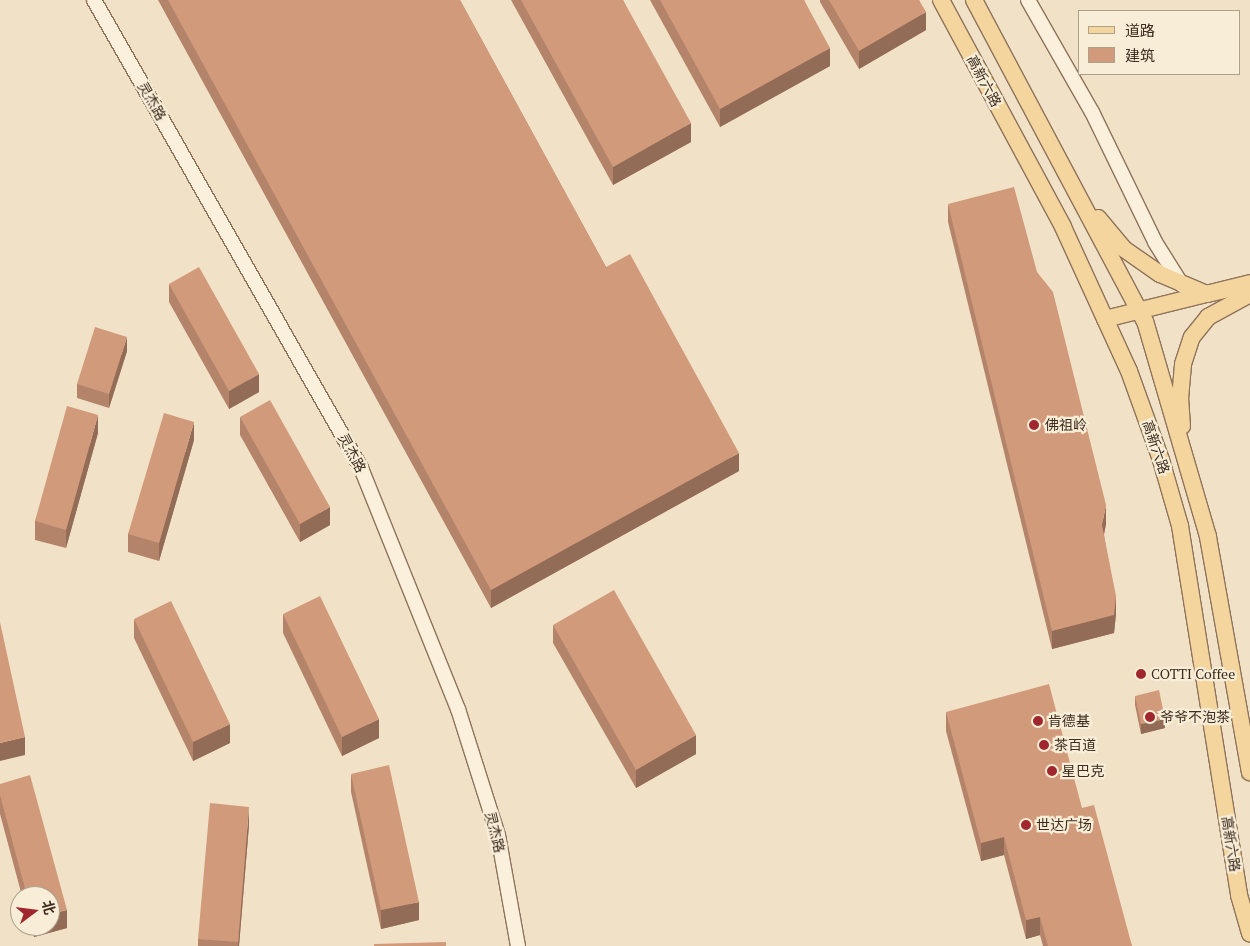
<!DOCTYPE html>
<html>
<head>
<meta charset="utf-8">
<style>
	body { margin:0 }
	#map { position:relative; width:1250px; height:946px; overflow:hidden; background:#f1e2c7; font-family:"PT Serif","Noto Sans SC",serif }
	div>[style] { position:absolute }
	[style*='--x'] { left:calc(var(--x)*1px); top:calc(var(--y)*1px); width:calc(var(--w)*1px); rotate:calc(var(--a)*1deg) }
	.roads { filter:drop-shadow(1px 0 #8e735b) drop-shadow(-1px 0 #8e735b) drop-shadow(0 1px #8e735b) drop-shadow(0 -1px #8e735b) }
	.minor>* { height:14px; margin:-7px; padding:0 7px; transform-origin:7px; border-radius:7px; background:#fbf0db }
	.major>* { height:16px; margin:-8px; padding:0 8px; transform-origin:8px; border-radius:8px; background:#f5d59e }
	.wall>* { inset:0; background:#b4846a }
	.shaded-wall>* { inset:0; background:#926c56 }
	.building>* { inset:0; background:#d19a7b }
	.dots>* { width:14px; height:14px; translate:-50% -50%; box-sizing:border-box; border:2px solid #f8edd7; border-radius:50% }
	span { translate:-50% -50%; white-space:nowrap; text-align:center; line-height:1.15; -webkit-text-stroke:4.5px #f8edd7; paint-order:stroke }
	.street-label { font-size:14px; color:#3d2c1f }
	.poi-label { font-size:14px; color:#3d2c1f }
	.left { translate:0 -50%; text-align:left }
	.legend { position:absolute; left:1078px; top:10px; width:162px; height:65px; box-sizing:border-box; background:#f8edd7; border:1px solid #ada08d; margin:0; padding:6px 9px; list-style:none; font-size:15px; color:#3d2c1f }
	.legend li { display:flex; align-items:center; gap:10px; height:25px }
	.legend b { width:25px; border:1px solid #ada08d }
	.north { position:absolute; left:10px; top:886px; width:50px; height:50px; box-sizing:border-box; background:#f8edd7; border:1px solid #ada08d; border-radius:50%; rotate:75deg; font-size:14px; font-weight:700; line-height:20px; text-align:center; color:#3d2c1f }
	.north::after { content:''; display:block; margin:auto; width:18px; height:22px; background:#a0272e; clip-path:polygon(50% 0,100% 100%,50% 72%,0 100%) }
</style>
</head>
<body>
<div id="map">
	<div class="roads">
		<div class="minor">
			<i style="--x:94;--y:0;--w:539;--a:60.29"></i>
			<i style="--x:361;--y:468;--w:260;--a:68.1"></i>
			<i style="--x:458;--y:709;--w:132;--a:72.4"></i>
			<i style="--x:498;--y:835;--w:113;--a:79.8"></i>
			<i style="--x:1028;--y:0;--w:129;--a:60.3"></i>
			<i style="--x:1092;--y:112;--w:144;--a:64.1"></i>
			<i style="--x:1155;--y:242;--w:51;--a:57.9"></i>
		</div>
		<div class="major">
			<i style="--x:941;--y:0;--w:258;--a:61.7"></i>
			<i style="--x:1063;--y:227;--w:158;--a:65.4"></i>
			<i style="--x:1129;--y:371;--w:95;--a:70.2"></i>
			<i style="--x:1161;--y:460;--w:69;--a:73.9"></i>
			<i style="--x:1180;--y:526;--w:374;--a:80.9"></i>
			<i style="--x:1239;--y:895;--w:40;--a:74"></i>
			<i style="--x:974;--y:0;--w:364;--a:62"></i>
			<i style="--x:1145;--y:321;--w:225;--a:73.7"></i>
			<i style="--x:1208;--y:537;--w:239;--a:79.9"></i>
			<i style="--x:1098;--y:218;--w:40;--a:50"></i>
			<i style="--x:1124;--y:249;--w:44;--a:34.8"></i>
			<i style="--x:1160;--y:274;--w:51;--a:23.1"></i>
			<i style="--x:1207;--y:294;--w:23;--a:-13"></i>
			<i style="--x:1105;--y:319;--w:149;--a:-13.9"></i>
			<i style="--x:1182;--y:426;--w:27;--a:-94"></i>
			<i style="--x:1180;--y:399;--w:35;--a:-85"></i>
			<i style="--x:1183;--y:364;--w:28;--a:-72"></i>
			<i style="--x:1192;--y:337;--w:26;--a:-51"></i>
			<i style="--x:1208;--y:317;--w:48;--a:-28.7"></i>
		</div>
	</div>
	<div class="wall">
		<i style="clip-path:polygon(158px 0,460px 0,606px 267px,739px 471px,491px 608px)"></i>
		<i style="clip-path:polygon(511px 0,623px 0,691px 142px,613px 185px)"></i>
		<i style="clip-path:polygon(650px 0,804px 0,830px 66px,720px 127px)"></i>
		<i style="clip-path:polygon(820px 0,919px 0,926px 30px,859px 69px,820px 2px)"></i>
		<i style="clip-path:polygon(948px 204px,1106px 524px,1104px 535px,1116px 614px,1114px 633px,1052px 649px,948px 222px)"></i>
		<i style="clip-path:polygon(169px 284px,259px 392px,229px 409px,169px 302px)"></i>
		<i style="clip-path:polygon(127px 351px,109px 408px,77px 398px,77px 384px)"></i>
		<i style="clip-path:polygon(240px 417px,330px 525px,300px 542px,240px 435px)"></i>
		<i style="clip-path:polygon(98px 433px,66px 548px,35px 540px,35px 521px)"></i>
		<i style="clip-path:polygon(194px 440px,159px 561px,128px 552px,128px 534px)"></i>
		<i style="clip-path:polygon(283px 614px,379px 738px,342px 756px,283px 633px)"></i>
		<i style="clip-path:polygon(134px 619px,230px 743px,193px 761px,134px 638px)"></i>
		<i style="clip-path:polygon(553px 625px,696px 754px,636px 788px,553px 643px)"></i>
		<i style="clip-path:polygon(1135px 696px,1165px 728px,1141px 734px,1135px 705px)"></i>
		<i style="clip-path:polygon(946px 712px,1082px 808px,1132px 946px,1043px 946px,1040px 935px,1026px 939px,1004px 855px,981px 861px,946px 731px)"></i>
		<i style="clip-path:polygon(351px 774px,419px 920px,381px 929px,351px 792px)"></i>
		<i style="clip-path:polygon(0 784px,67px 928px,34px 937px,30px 926px,50px 926px,50px 896px,22px 896px,0 814px)"></i>
		<i style="clip-path:polygon(249px 825px,239px 946px,198px 946px,198px 939px)"></i>
	</div>
	<div class="shaded-wall">
		<i style="clip-path:polygon(926px 12px,926px 30px,859px 69px,859px 51px)"></i>
		<i style="clip-path:polygon(830px 48px,830px 66px,720px 127px,720px 109px)"></i>
		<i style="clip-path:polygon(691px 123px,691px 142px,613px 185px,613px 167px)"></i>
		<i style="clip-path:polygon(127px 337px,127px 351px,109px 408px,109px 394px)"></i>
		<i style="clip-path:polygon(259px 374px,259px 392px,229px 409px,229px 391px)"></i>
		<i style="clip-path:polygon(98px 415px,98px 433px,66px 548px,66px 530px)"></i>
		<i style="clip-path:polygon(194px 422px,194px 440px,159px 561px,159px 543px)"></i>
		<i style="clip-path:polygon(739px 453px,739px 471px,491px 608px,491px 590px)"></i>
		<i style="clip-path:polygon(1106px 505px,1106px 524px,1102px 543px,1102px 525px)"></i>
		<i style="clip-path:polygon(330px 507px,330px 525px,300px 542px,300px 524px)"></i>
		<i style="clip-path:polygon(1116px 596px,1116px 614px,1114px 633px,1052px 649px,1052px 631px)"></i>
		<i style="clip-path:polygon(379px 719px,379px 738px,342px 756px,342px 737px)"></i>
		<i style="clip-path:polygon(1165px 719px,1165px 728px,1141px 734px,1141px 724px)"></i>
		<i style="clip-path:polygon(230px 724px,230px 743px,193px 761px,193px 742px)"></i>
		<i style="clip-path:polygon(696px 735px,696px 754px,636px 788px,636px 770px)"></i>
		<i style="clip-path:polygon(25px 737px,25px 755px,0 761px,0 743px)"></i>
		<i style="clip-path:polygon(249px 807px,249px 825px,239px 946px,238px 946px)"></i>
		<i style="clip-path:polygon(1004px 837px,1004px 855px,981px 861px,981px 843px)"></i>
		<i style="clip-path:polygon(419px 902px,419px 920px,381px 929px,381px 910px)"></i>
		<i style="clip-path:polygon(67px 910px,67px 928px,34px 937px,34px 926px,50px 926px,50px 914px)"></i>
		<i style="clip-path:polygon(1040px 917px,1040px 935px,1026px 939px,1026px 920px)"></i>
	</div>
	<div class="building">
		<i style="clip-path:polygon(168px 0,460px 0,606px 267px,630px 254px,739px 453px,491px 590px)"></i>
		<i style="clip-path:polygon(521px 0,623px 0,691px 123px,613px 167px)"></i>
		<i style="clip-path:polygon(660px 0,804px 0,830px 48px,720px 109px)"></i>
		<i style="clip-path:polygon(829px 0,919px 0,926px 12px,859px 51px)"></i>
		<i style="clip-path:polygon(1014px 187px,1037px 272px,1053px 292px,1106px 505px,1102px 525px,1116px 596px,1114px 615px,1052px 631px,948px 204px)"></i>
		<i style="clip-path:polygon(199px 267px,259px 374px,229px 391px,169px 284px)"></i>
		<i style="clip-path:polygon(95px 327px,127px 337px,109px 394px,77px 384px)"></i>
		<i style="clip-path:polygon(270px 400px,330px 507px,300px 524px,240px 417px)"></i>
		<i style="clip-path:polygon(67px 406px,98px 415px,66px 530px,35px 521px)"></i>
		<i style="clip-path:polygon(164px 413px,194px 422px,159px 543px,128px 534px)"></i>
		<i style="clip-path:polygon(614px 590px,696px 735px,636px 770px,553px 625px)"></i>
		<i style="clip-path:polygon(320px 596px,379px 719px,342px 737px,283px 614px)"></i>
		<i style="clip-path:polygon(171px 601px,230px 724px,193px 742px,134px 619px)"></i>
		<i style="clip-path:polygon(0 622px,25px 737px,0 743px)"></i>
		<i style="clip-path:polygon(1049px 684px,1082px 808px,1094px 805px,1132px 946px,1048px 946px,1040px 917px,1026px 920px,1004px 837px,981px 843px,946px 712px)"></i>
		<i style="clip-path:polygon(1159px 690px,1165px 719px,1141px 724px,1135px 696px)"></i>
		<i style="clip-path:polygon(389px 765px,419px 902px,381px 910px,351px 774px)"></i>
		<i style="clip-path:polygon(30px 775px,67px 910px,50px 914px,50px 896px,27px 896px,0 795px,0 784px)"></i>
		<i style="clip-path:polygon(210px 803px,249px 807px,238px 942px,198px 939px)"></i>
		<i style="clip-path:polygon(446px 942px,446px 946px,374px 946px,374px 944px)"></i>
	</div>
	<div class="dots">
		<i style="left:1034px;top:425px;background:#a0272e"></i>
		<i style="left:1141px;top:674px;background:#a0272e"></i>
		<i style="left:1150px;top:717px;background:#a0272e"></i>
		<i style="left:1038px;top:721px;background:#a0272e"></i>
		<i style="left:1044px;top:745px;background:#a0272e"></i>
		<i style="left:1052px;top:771px;background:#a0272e"></i>
		<i style="left:1026px;top:825px;background:#a0272e"></i>
	</div>
	<div class="street-label">
		<span style="left:984px;top:81px;rotate:62deg">高新六路</span>
		<span style="left:152px;top:101px;rotate:60deg">灵杰路</span>
		<span style="left:1156px;top:447px;rotate:71deg">高新六路</span>
		<span style="left:352px;top:453px;rotate:62deg">灵杰路</span>
		<span style="left:495px;top:832px;rotate:76deg">灵杰路</span>
		<span style="left:1231px;top:844px;rotate:81deg">高新六路</span>
	</div>
	<div class="poi-label">
		<span class="left" style="left:1045px;top:425px">佛祖岭</span>
		<span class="left" style="left:1151px;top:674px">COTTI Coffee</span>
		<span class="left" style="left:1160px;top:717px">爷爷不泡茶</span>
		<span class="left" style="left:1048px;top:721px">肯德基</span>
		<span class="left" style="left:1054px;top:745px">茶百道</span>
		<span class="left" style="left:1062px;top:771px">星巴克</span>
		<span class="left" style="left:1036px;top:825px">世达广场</span>
	</div>
	<ul class="legend">
	<li><b style="height:6px;background:#f5d59e"></b>道路</li>
	<li><b style="height:14px;background:#d19a7b"></b>建筑</li>
	</ul>
	<div class="north">北</div>
</div>
</body>
</html>
